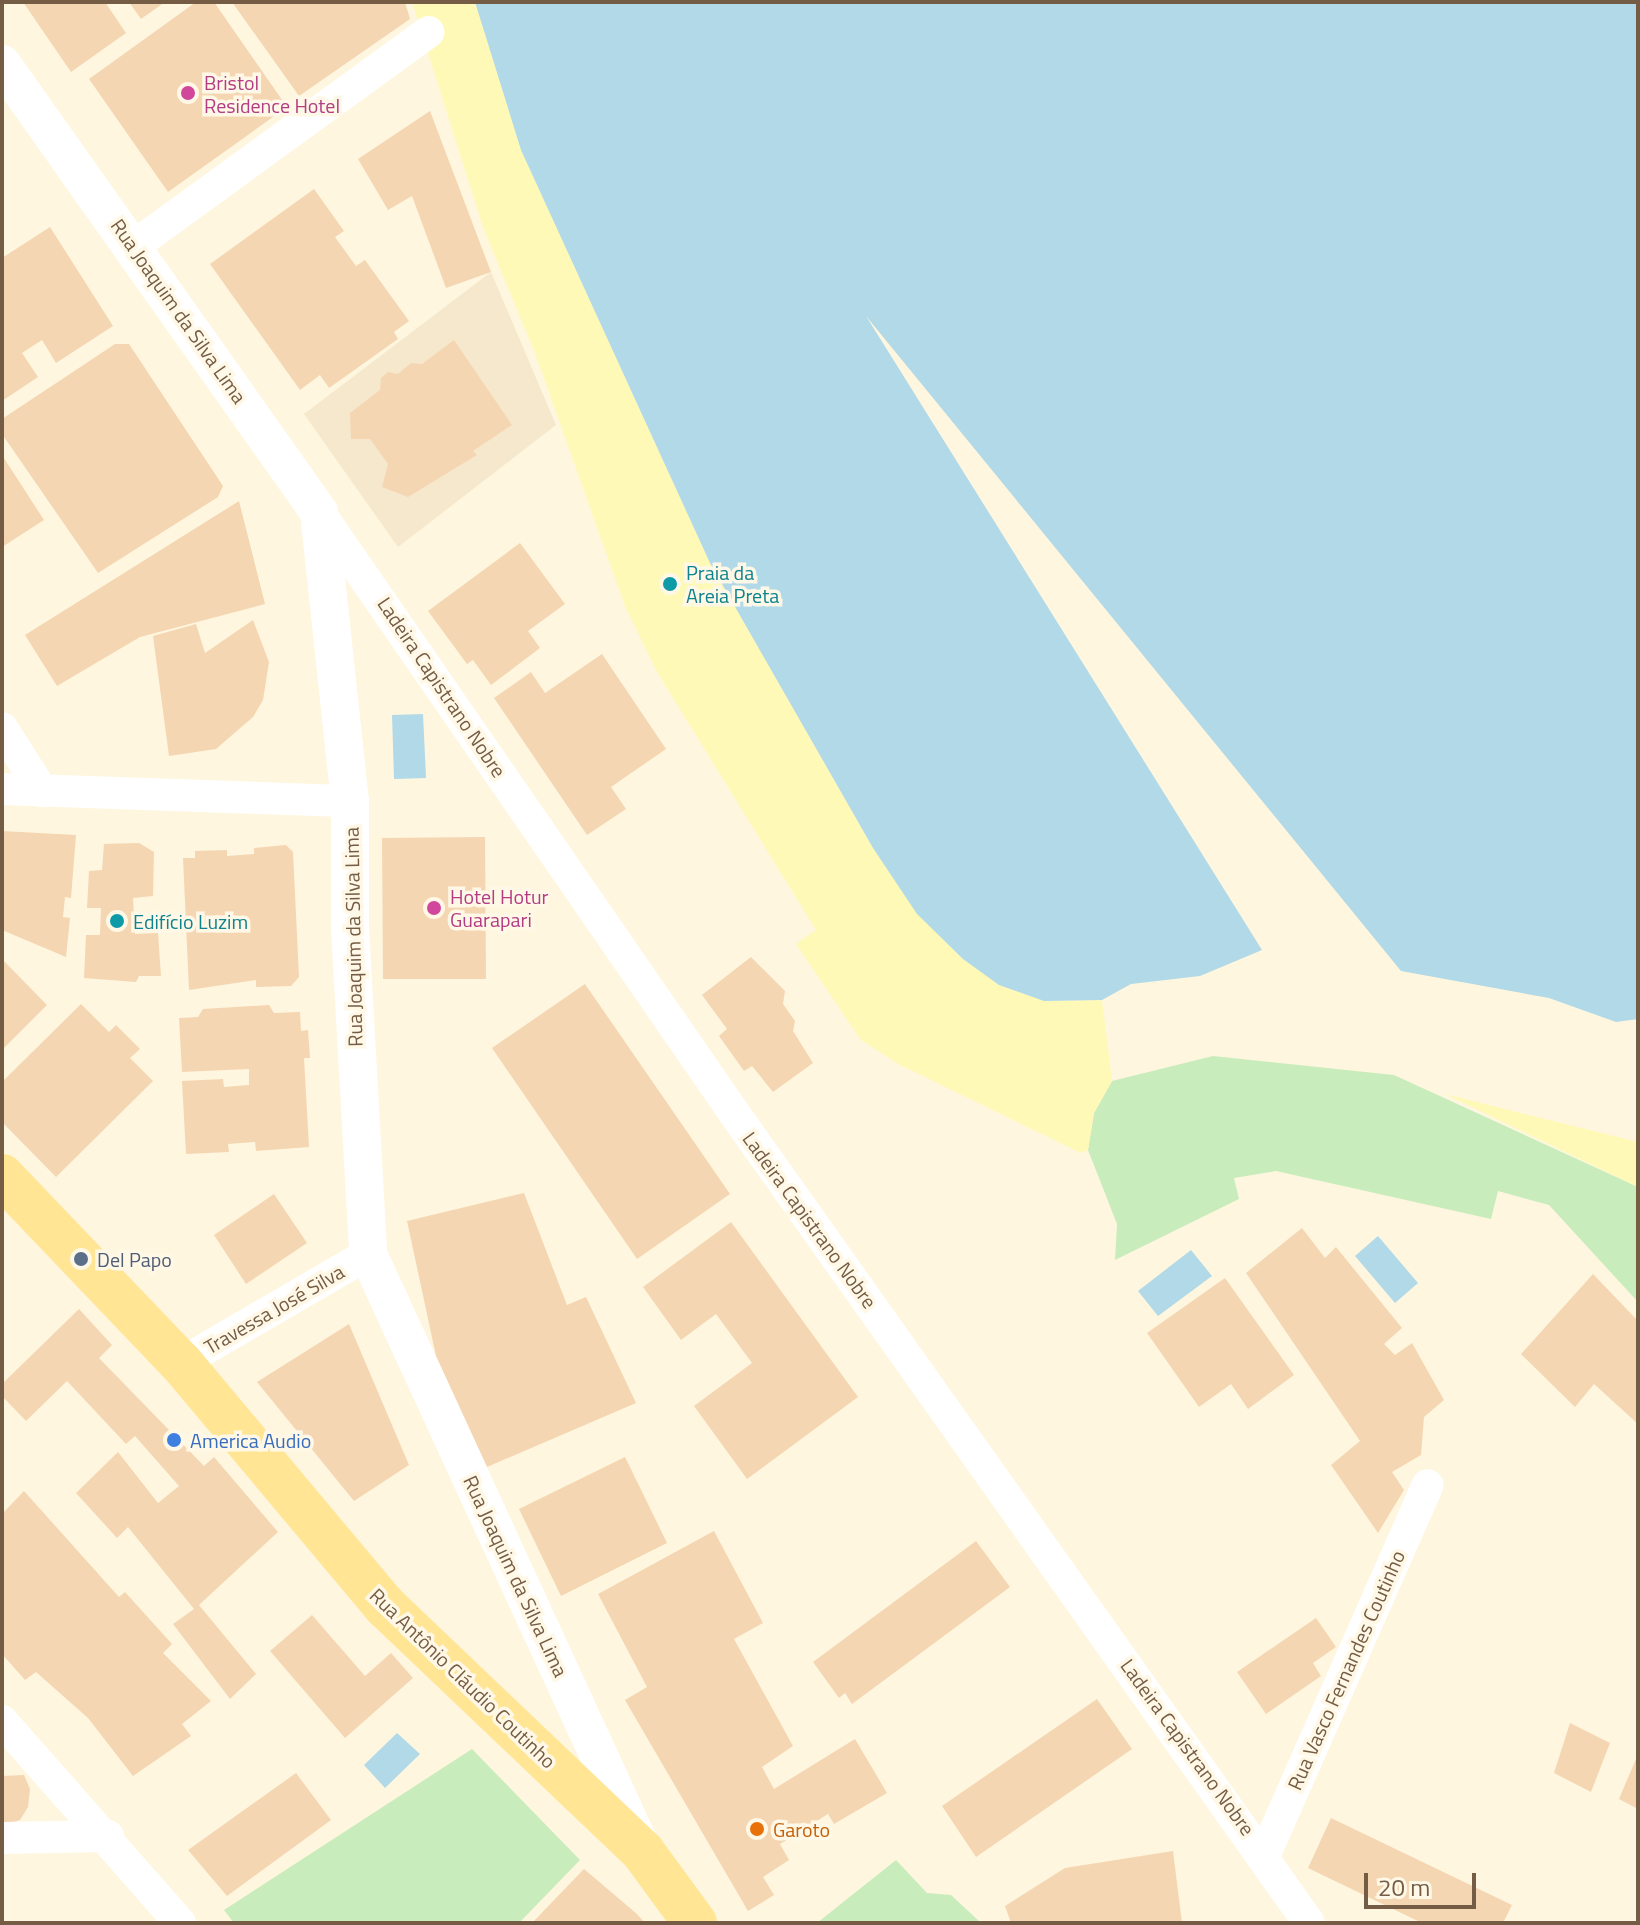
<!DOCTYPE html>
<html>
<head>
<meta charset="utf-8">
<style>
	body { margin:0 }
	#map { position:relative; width:1640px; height:1925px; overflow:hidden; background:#fef6de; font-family:"Titillium Web",sans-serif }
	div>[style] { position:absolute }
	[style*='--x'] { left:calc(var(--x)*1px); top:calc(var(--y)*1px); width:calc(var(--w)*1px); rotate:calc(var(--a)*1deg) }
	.residential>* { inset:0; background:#f6e8cc }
	.green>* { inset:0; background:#c9ecbc }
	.sand>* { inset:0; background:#fff9b7 }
	.water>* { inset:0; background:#b1d9e8 }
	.building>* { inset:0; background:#f5d6b3 }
	.minor>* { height:32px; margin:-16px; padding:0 16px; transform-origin:16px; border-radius:16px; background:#fff }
	.tertiary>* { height:38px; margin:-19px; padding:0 19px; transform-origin:19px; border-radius:19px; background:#fff }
	.primary>* { height:44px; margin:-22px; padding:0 22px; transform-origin:22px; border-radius:22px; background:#ffe594 }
	.dots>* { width:22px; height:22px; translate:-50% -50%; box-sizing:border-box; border:4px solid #fff8e6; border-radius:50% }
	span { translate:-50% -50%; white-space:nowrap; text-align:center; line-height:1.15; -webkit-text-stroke:7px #fff8e6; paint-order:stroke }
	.hotel-label { font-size:20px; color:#b23c85 }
	.left { translate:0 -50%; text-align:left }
	.street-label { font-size:20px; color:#755c44 }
	.culture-label { font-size:20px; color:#0d838f }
	.service-label { font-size:20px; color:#4e5e75 }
	.shop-label { font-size:20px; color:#366cbe }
	.food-label { font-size:20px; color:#c56008 }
	.frame { position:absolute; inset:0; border:4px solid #755c44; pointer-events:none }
	.scale { position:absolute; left:1364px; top:1873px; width:112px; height:36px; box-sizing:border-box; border:4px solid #755c44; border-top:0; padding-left:10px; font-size:24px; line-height:28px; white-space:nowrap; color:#755c44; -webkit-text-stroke:6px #fff8e6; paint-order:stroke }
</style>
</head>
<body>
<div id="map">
	<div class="residential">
		<i style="clip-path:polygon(491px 272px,556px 425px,398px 547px,304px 414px)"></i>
	</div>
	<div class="green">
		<i style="clip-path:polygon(1213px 1056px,1394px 1075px,1638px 1187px,1638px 1302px,1549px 1205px,1498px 1191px,1491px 1219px,1276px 1171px,1234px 1178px,1239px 1199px,1115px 1260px,1117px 1224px,1088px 1150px,1094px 1113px,1112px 1081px)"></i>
		<i style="clip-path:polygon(472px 1749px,580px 1860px,519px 1923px,234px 1923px,224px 1910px)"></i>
		<i style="clip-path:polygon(896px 1860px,927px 1893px,951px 1895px,981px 1923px,817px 1923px)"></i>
	</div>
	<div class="sand">
		<i style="clip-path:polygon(412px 2px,475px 2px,521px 150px,710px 563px,873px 848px,917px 913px,963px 959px,1044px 1001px,1102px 1000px,1112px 1081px,1094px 1113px,1088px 1150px,1081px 1153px,900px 1065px,861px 1040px,796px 944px,816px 930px,657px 672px,625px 606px,535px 353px,483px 227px)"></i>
		<i style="clip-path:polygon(1445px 1094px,1638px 1142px,1638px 1187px)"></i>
	</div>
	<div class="water">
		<i style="clip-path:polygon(475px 2px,1638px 2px,1638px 1019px,1616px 1022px,1549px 998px,1401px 971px,866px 316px,1262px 950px,1200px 976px,1131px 984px,1102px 1000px,1044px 1001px,999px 985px,963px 959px,917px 914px,873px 848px,710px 563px,521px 150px)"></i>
		<i style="clip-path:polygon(423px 714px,426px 778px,394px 779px,392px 715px)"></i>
		<i style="clip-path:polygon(1378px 1236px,1418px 1283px,1395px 1303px,1355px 1256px)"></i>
		<i style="clip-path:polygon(1191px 1250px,1212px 1276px,1158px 1316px,1138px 1291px)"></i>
		<i style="clip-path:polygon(397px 1733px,420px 1754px,385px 1788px,364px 1765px)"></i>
	</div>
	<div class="building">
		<i style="clip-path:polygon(23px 2px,105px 2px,126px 33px,71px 72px)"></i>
		<i style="clip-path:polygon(129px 2px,165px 2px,141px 19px)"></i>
		<i style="clip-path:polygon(196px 2px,214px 2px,287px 107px,168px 192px,89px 79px)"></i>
		<i style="clip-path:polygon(232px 2px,405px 2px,410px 19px,299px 96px)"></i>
		<i style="clip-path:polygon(430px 111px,491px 272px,446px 288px,412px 196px,388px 210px,358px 159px)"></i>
		<i style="clip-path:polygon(314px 189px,344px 231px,335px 237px,356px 266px,365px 260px,409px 321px,394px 332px,398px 339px,329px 388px,320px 375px,300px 390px,210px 264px)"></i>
		<i style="clip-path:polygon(50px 227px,113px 326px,56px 363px,42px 340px,22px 353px,38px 377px,2px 401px,2px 258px)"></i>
		<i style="clip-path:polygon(454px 340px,512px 425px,473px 451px,477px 455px,408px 497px,382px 487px,388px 464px,370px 439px,351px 439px,350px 413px,380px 390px,381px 378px,388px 372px,398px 374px,411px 363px,422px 364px)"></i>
		<i style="clip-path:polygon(115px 344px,129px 344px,223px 486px,218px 497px,98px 573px,2px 434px,2px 419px)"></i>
		<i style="clip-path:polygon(2px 455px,44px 520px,2px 547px)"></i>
		<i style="clip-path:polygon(239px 501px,265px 604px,140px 637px,57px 686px,25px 635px)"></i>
		<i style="clip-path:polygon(520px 543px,565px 604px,528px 631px,540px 648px,491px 685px,473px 660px,467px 664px,428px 611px)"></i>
		<i style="clip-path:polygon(253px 620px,269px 662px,263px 700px,253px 717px,216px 749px,169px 756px,153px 636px,196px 624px,205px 653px)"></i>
		<i style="clip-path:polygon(602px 654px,666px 749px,611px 787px,626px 809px,587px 835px,494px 698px,531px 672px,545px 693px)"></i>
		<i style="clip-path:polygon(2px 831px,76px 835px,71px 898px,65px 897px,63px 917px,70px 918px,66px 957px,2px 930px)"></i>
		<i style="clip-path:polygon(485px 837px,486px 979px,383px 979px,382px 838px)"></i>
		<i style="clip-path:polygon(139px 843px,154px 852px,153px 896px,133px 898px,135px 934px,158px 933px,161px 976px,139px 976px,136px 982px,84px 978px,86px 935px,100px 935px,101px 908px,87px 908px,89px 871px,102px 870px,104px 844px)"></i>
		<i style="clip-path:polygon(286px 845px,293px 852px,299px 977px,291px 986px,256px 987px,256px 980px,189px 990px,183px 858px,195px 858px,195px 851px,227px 850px,227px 856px,254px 854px,254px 848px)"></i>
		<i style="clip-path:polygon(751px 957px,785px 991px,783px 1004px,795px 1021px,793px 1031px,813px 1063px,773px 1092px,752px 1066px,744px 1071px,719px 1036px,727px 1029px,702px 995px)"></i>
		<i style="clip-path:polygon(2px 959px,47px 1005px,2px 1050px)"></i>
		<i style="clip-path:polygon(585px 984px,730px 1194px,637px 1259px,492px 1048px)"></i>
		<i style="clip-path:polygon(81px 1004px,109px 1032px,116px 1025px,140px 1049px,130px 1058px,153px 1081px,56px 1177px,2px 1122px,2px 1082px)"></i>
		<i style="clip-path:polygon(269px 1005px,274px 1013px,300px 1012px,301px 1031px,308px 1030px,310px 1058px,304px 1058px,309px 1147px,256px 1151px,255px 1142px,228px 1144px,229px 1152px,186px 1154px,182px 1081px,223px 1079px,224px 1087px,249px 1085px,249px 1069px,182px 1072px,179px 1018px,198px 1017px,203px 1009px)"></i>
		<i style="clip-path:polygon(524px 1193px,567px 1305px,586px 1297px,636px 1403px,487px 1467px,436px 1356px,407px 1221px)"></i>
		<i style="clip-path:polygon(274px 1194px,307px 1243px,246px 1284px,214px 1235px)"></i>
		<i style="clip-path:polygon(731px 1222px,858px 1397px,747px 1479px,694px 1406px,752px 1363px,716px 1314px,681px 1340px,643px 1287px)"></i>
		<i style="clip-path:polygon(1302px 1228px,1325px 1258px,1336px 1247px,1402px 1328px,1384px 1344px,1395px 1355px,1412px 1343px,1444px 1400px,1424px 1417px,1421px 1455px,1392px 1472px,1404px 1490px,1378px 1533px,1331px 1465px,1360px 1441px,1246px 1273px)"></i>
		<i style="clip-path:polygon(1593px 1274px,1638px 1321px,1638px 1424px,1594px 1384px,1575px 1407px,1521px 1354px)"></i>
		<i style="clip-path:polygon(1225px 1278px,1294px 1375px,1248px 1409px,1231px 1384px,1199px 1407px,1147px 1333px)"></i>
		<i style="clip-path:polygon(79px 1309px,112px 1345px,99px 1358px,204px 1466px,214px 1457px,278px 1532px,199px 1605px,256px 1674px,230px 1699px,173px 1624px,194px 1609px,128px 1527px,117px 1538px,76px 1493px,118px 1452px,158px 1503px,179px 1486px,135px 1436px,126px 1444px,67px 1381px,26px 1421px,2px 1396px,2px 1384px)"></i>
		<i style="clip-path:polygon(349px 1324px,409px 1465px,354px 1501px,257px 1382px)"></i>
		<i style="clip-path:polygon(625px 1457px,667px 1543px,561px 1596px,519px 1509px)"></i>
		<i style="clip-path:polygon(24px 1491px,119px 1597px,125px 1592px,172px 1644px,163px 1653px,211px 1701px,182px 1724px,191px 1736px,133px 1776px,88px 1718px,36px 1672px,25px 1680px,2px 1654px,2px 1514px)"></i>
		<i style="clip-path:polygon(714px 1531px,763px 1623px,734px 1639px,793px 1746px,762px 1767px,774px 1789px,855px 1739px,887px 1793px,834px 1824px,828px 1814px,780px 1844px,789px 1860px,763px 1877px,774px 1895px,748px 1911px,625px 1700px,647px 1687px,598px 1594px)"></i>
		<i style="clip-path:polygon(976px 1541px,1010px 1587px,852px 1704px,845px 1693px,839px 1698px,813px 1662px)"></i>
		<i style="clip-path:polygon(312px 1615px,365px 1676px,391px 1653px,413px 1678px,345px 1738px,270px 1651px)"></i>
		<i style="clip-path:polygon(1316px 1618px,1336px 1647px,1313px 1663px,1321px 1676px,1266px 1714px,1237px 1672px)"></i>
		<i style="clip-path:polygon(1097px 1699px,1132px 1749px,976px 1857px,942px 1806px)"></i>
		<i style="clip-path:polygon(1570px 1723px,1610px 1743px,1591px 1792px,1554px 1773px)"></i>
		<i style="clip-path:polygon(1638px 1754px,1638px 1809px,1619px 1799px)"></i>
		<i style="clip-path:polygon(296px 1773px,331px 1820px,227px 1896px,188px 1850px)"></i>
		<i style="clip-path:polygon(24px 1775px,30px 1789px,28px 1807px,20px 1820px,2px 1826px,2px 1776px)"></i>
		<i style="clip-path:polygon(1331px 1818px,1512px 1905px,1503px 1923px,1422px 1923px,1308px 1868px)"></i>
		<i style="clip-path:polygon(1173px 1851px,1182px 1923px,1011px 1923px,1005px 1906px,1065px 1868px)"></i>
		<i style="clip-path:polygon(584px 1869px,637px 1914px,645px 1923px,532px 1923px)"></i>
	</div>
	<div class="minor">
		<i style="--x:134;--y:246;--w:364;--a:-36"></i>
		<i style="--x:319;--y:512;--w:730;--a:55.37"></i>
		<i style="--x:734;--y:1113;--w:993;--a:54.63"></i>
		<i style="--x:2;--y:728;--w:75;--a:57.6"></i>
		<i style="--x:2;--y:789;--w:348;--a:2"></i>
		<i style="--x:181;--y:1363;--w:216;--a:-30.2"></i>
		<i style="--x:2;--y:1721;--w:269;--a:48.6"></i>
		<i style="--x:2;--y:1838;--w:106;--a:-1.1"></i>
		<i style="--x:1265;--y:1854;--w:403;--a:-66.2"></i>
	</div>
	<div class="tertiary">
		<i style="--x:2;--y:64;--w:549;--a:54.72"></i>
		<i style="--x:319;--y:512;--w:291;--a:83.9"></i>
		<i style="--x:350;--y:801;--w:127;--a:90"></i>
		<i style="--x:350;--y:928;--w:326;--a:86.8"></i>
		<i style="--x:368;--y:1254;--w:648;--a:65.29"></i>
	</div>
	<div class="primary">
		<i style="--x:2;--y:1176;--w:259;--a:46.3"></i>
		<i style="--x:181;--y:1363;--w:319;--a:50"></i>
		<i style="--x:386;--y:1607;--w:355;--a:43.6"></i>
		<i style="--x:643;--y:1852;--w:88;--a:53.8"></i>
	</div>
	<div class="dots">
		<i style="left:188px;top:93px;background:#d1479c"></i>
		<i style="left:670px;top:584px;background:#0f9aa8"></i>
		<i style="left:434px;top:908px;background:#d1479c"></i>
		<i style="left:117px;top:921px;background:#0f9aa8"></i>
		<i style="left:81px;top:1259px;background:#5c6f8a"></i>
		<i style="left:174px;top:1440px;background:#3f7fe0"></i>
		<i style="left:757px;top:1829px;background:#e8710a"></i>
	</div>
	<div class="hotel-label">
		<span class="left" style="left:204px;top:94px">Bristol<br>Residence Hotel</span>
		<span class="left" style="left:450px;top:908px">Hotel Hotur<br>Guarapari</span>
	</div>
	<div class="street-label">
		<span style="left:179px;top:311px;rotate:55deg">Rua Joaquim da Silva Lima</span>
		<span style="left:442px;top:687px;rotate:56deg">Ladeira Capistrano Nobre</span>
		<span style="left:353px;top:937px;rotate:-91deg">Rua Joaquim da Silva Lima</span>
		<span style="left:810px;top:1220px;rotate:54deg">Ladeira Capistrano Nobre</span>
		<span style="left:274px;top:1309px;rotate:-30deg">Travessa José Silva</span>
		<span style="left:516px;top:1576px;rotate:65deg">Rua Joaquim da Silva Lima</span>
		<span style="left:1346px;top:1670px;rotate:-66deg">Rua Vasco Fernandes Coutinho</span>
		<span style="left:463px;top:1678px;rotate:44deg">Rua Antônio Cláudio Coutinho</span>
		<span style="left:1188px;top:1747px;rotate:54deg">Ladeira Capistrano Nobre</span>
	</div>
	<div class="culture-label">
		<span class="left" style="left:686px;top:584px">Praia da<br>Areia Preta</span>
		<span class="left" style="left:133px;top:921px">Edifício Luzim</span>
	</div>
	<div class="service-label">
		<span class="left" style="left:97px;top:1259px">Del Papo</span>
	</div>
	<div class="shop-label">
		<span class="left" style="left:190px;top:1440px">America Audio</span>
	</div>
	<div class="food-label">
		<span class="left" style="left:773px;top:1829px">Garoto</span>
	</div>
	<div class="frame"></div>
	<div class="scale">20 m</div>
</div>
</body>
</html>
